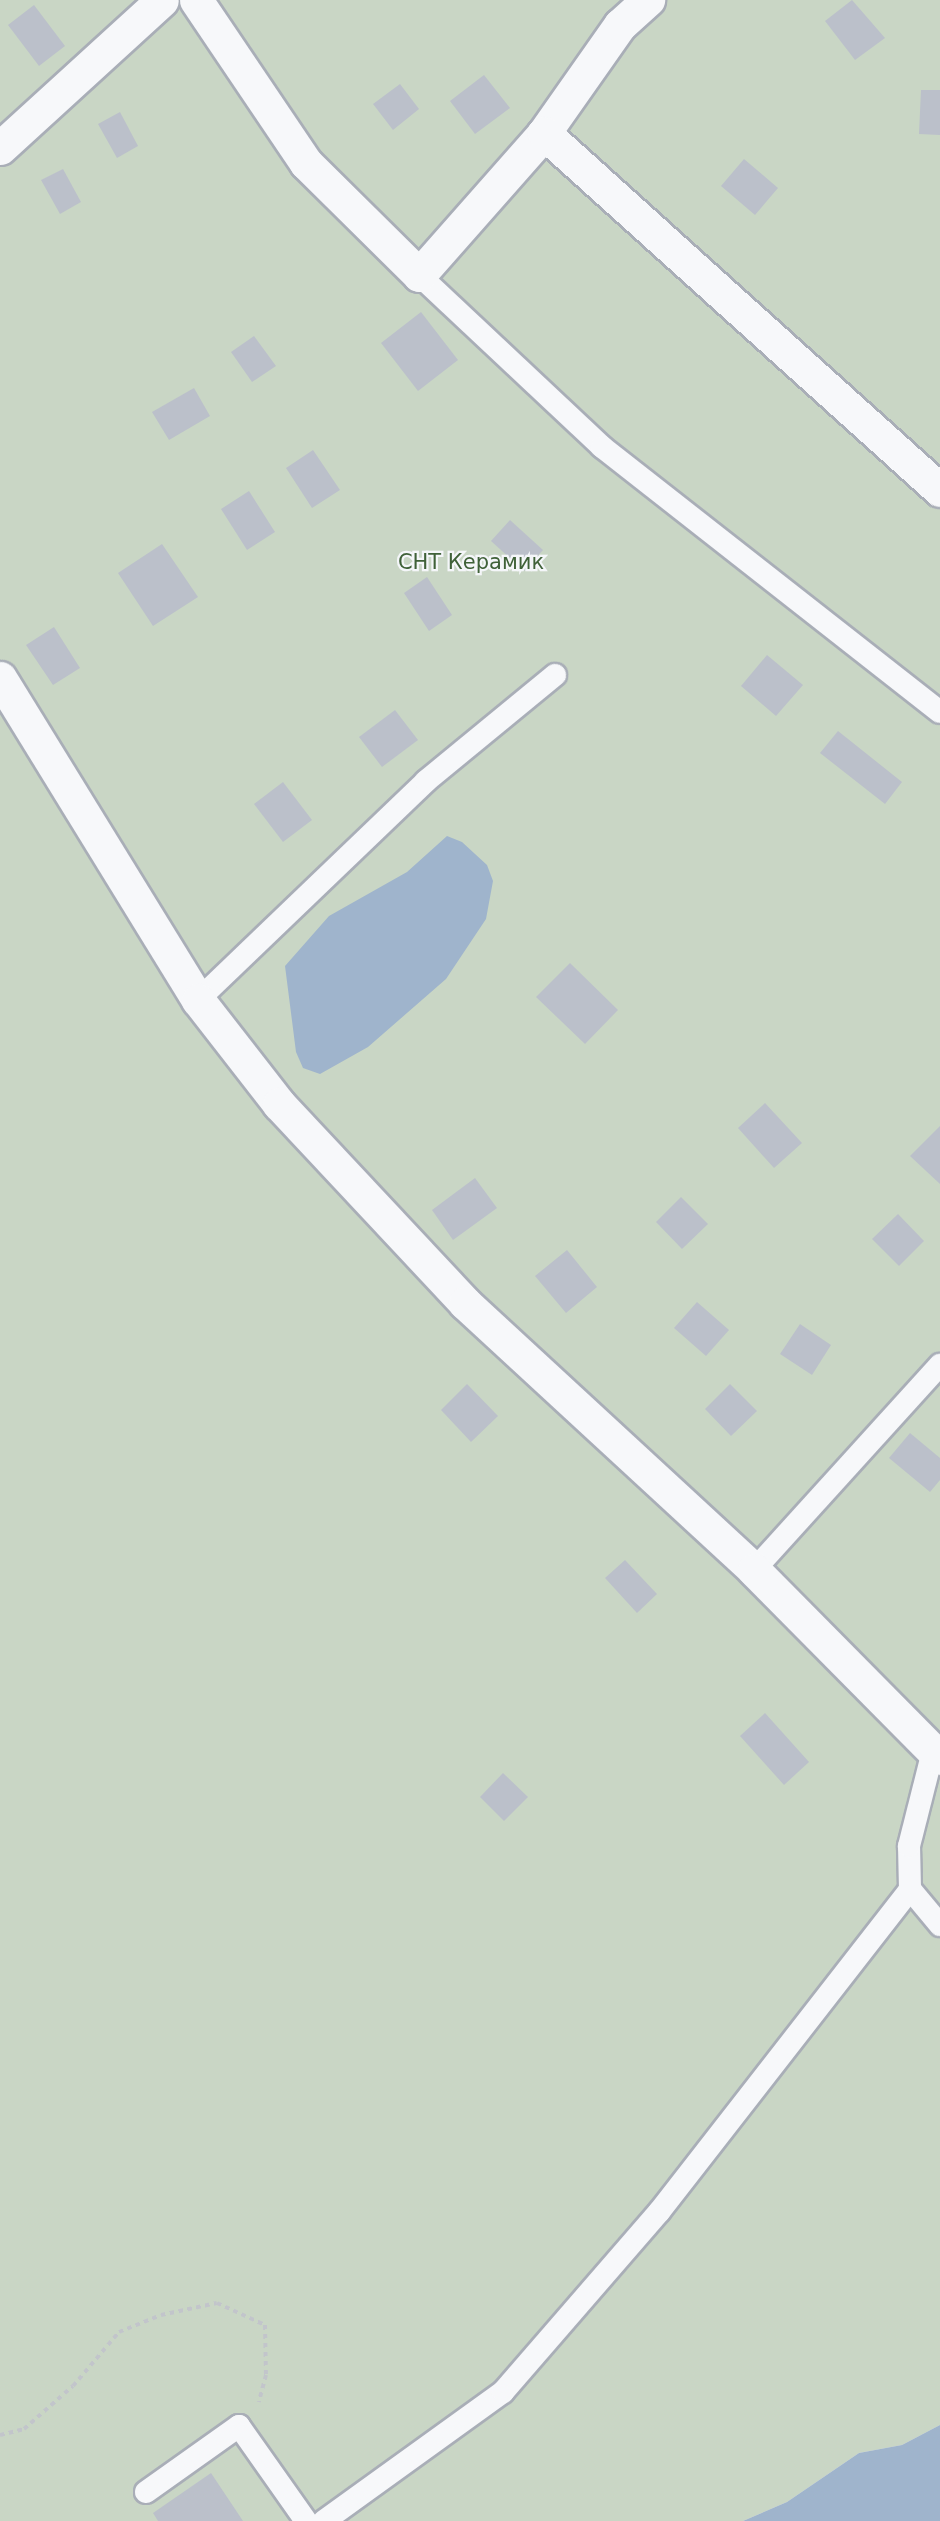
<!DOCTYPE html>
<html>
<head>
<meta charset="utf-8">
<style>
	body { margin:0 }
	#map { position:relative; width:940px; height:2521px; overflow:hidden; background:#e4e7ec; font-family:"DejaVu Sans",sans-serif }
	div>[style] { position:absolute }
	[style*='--x'] { left:calc(var(--x)*1px); top:calc(var(--y)*1px); width:calc(var(--w)*1px); rotate:calc(var(--a)*1deg) }
	.green>* { inset:0; background:#c9d6c5 }
	.water>* { inset:0; background:#9fb4cc }
	.building>* { inset:0; background:#bbc0ca }
	.path>* { height:4px; margin-top:-2px; transform-origin:0; background:repeating-linear-gradient(90deg,#c2c5cb 0 4.5px,transparent 0 9px) }
	.roads { filter:drop-shadow(2px 0 #a9aeb7) drop-shadow(-2px 0 #a9aeb7) drop-shadow(0 2px #a9aeb7) drop-shadow(0 -2px #a9aeb7) }
	.service>* { height:22px; margin:-11px; padding:0 11px; transform-origin:11px; border-radius:11px; background:#f7f8fa }
	.minor>* { height:33px; margin:-16.5px; padding:0 16.5px; transform-origin:16.5px; border-radius:16.5px; background:#f7f8fa }
	span { translate:-50% -50%; white-space:nowrap; text-align:center; line-height:1.15; -webkit-text-stroke:4.5px #f4f6f9; paint-order:stroke }
	.park-label { font-size:21px; color:#3f6138 }
</style>
</head>
<body>
<div id="map">
	<div class="green">
		<i style="clip-path:polygon(0 0,940px 0,940px 2425px,902px 2445px,859px 2453px,787px 2502px,743px 2521px,0 2521px)"></i>
	</div>
	<div class="water">
		<i style="clip-path:polygon(447px 836px,462px 842px,487px 865px,493px 881px,486px 919px,446px 979px,368px 1047px,320px 1074px,303px 1068px,296px 1052px,285px 966px,329px 916px,407px 872px)"></i>
		<i style="clip-path:polygon(940px 2425px,940px 2521px,743px 2521px,787px 2502px,859px 2453px,902px 2445px)"></i>
	</div>
	<div class="building">
		<i style="clip-path:polygon(852px 0,885px 38px,855px 60px,825px 21px)"></i>
		<i style="clip-path:polygon(34px 5px,65px 46px,39px 66px,8px 25px)"></i>
		<i style="clip-path:polygon(484px 75px,510px 108px,475px 134px,450px 101px)"></i>
		<i style="clip-path:polygon(400px 84px,419px 109px,393px 130px,373px 104px)"></i>
		<i style="clip-path:polygon(921px 90px,940px 90px,940px 135px,919px 134px)"></i>
		<i style="clip-path:polygon(120px 112px,138px 146px,117px 158px,98px 124px)"></i>
		<i style="clip-path:polygon(744px 159px,778px 188px,755px 215px,721px 186px)"></i>
		<i style="clip-path:polygon(63px 169px,81px 202px,60px 214px,41px 180px)"></i>
		<i style="clip-path:polygon(421px 312px,458px 360px,418px 391px,381px 343px)"></i>
		<i style="clip-path:polygon(254px 336px,276px 366px,252px 382px,231px 352px)"></i>
		<i style="clip-path:polygon(194px 388px,210px 416px,169px 440px,152px 412px)"></i>
		<i style="clip-path:polygon(313px 450px,340px 490px,312px 508px,286px 468px)"></i>
		<i style="clip-path:polygon(249px 491px,275px 532px,247px 550px,221px 509px)"></i>
		<i style="clip-path:polygon(510px 520px,543px 550px,524px 571px,491px 541px)"></i>
		<i style="clip-path:polygon(162px 544px,198px 597px,153px 626px,118px 573px)"></i>
		<i style="clip-path:polygon(427px 577px,452px 615px,429px 631px,404px 593px)"></i>
		<i style="clip-path:polygon(54px 627px,80px 668px,53px 685px,26px 645px)"></i>
		<i style="clip-path:polygon(767px 655px,803px 685px,776px 716px,741px 686px)"></i>
		<i style="clip-path:polygon(395px 710px,418px 740px,382px 767px,359px 737px)"></i>
		<i style="clip-path:polygon(838px 731px,902px 782px,885px 804px,820px 753px)"></i>
		<i style="clip-path:polygon(283px 782px,312px 820px,283px 842px,254px 804px)"></i>
		<i style="clip-path:polygon(570px 963px,618px 1010px,585px 1044px,536px 997px)"></i>
		<i style="clip-path:polygon(765px 1103px,802px 1143px,774px 1168px,738px 1128px)"></i>
		<i style="clip-path:polygon(940px 1126px,940px 1184px,910px 1156px)"></i>
		<i style="clip-path:polygon(475px 1178px,497px 1208px,453px 1240px,432px 1210px)"></i>
		<i style="clip-path:polygon(681px 1197px,708px 1224px,682px 1249px,656px 1222px)"></i>
		<i style="clip-path:polygon(898px 1214px,924px 1241px,899px 1266px,872px 1239px)"></i>
		<i style="clip-path:polygon(567px 1250px,597px 1287px,566px 1313px,535px 1276px)"></i>
		<i style="clip-path:polygon(697px 1302px,729px 1330px,706px 1356px,674px 1328px)"></i>
		<i style="clip-path:polygon(800px 1324px,831px 1345px,812px 1375px,780px 1354px)"></i>
		<i style="clip-path:polygon(467px 1384px,498px 1416px,471px 1442px,441px 1410px)"></i>
		<i style="clip-path:polygon(730px 1384px,757px 1411px,731px 1436px,705px 1409px)"></i>
		<i style="clip-path:polygon(910px 1433px,940px 1458px,940px 1480px,930px 1492px,889px 1458px)"></i>
		<i style="clip-path:polygon(625px 1560px,657px 1594px,637px 1613px,605px 1578px)"></i>
		<i style="clip-path:polygon(765px 1713px,809px 1762px,784px 1785px,740px 1736px)"></i>
		<i style="clip-path:polygon(503px 1773px,528px 1797px,504px 1821px,480px 1797px)"></i>
		<i style="clip-path:polygon(211px 2473px,243px 2521px,158px 2521px,153px 2513px)"></i>
	</div>
	<div class="path">
		<i style="--x:0;--y:2435;--w:25;--a:-14"></i>
		<i style="--x:24;--y:2429;--w:65;--a:-41.3"></i>
		<i style="--x:73;--y:2386;--w:71;--a:-49.6"></i>
		<i style="--x:119;--y:2332;--w:45;--a:-22"></i>
		<i style="--x:161;--y:2315;--w:57;--a:-12.1"></i>
		<i style="--x:217;--y:2303;--w:53;--a:24.6"></i>
		<i style="--x:265;--y:2325;--w:50;--a:88.9"></i>
		<i style="--x:266;--y:2375;--w:28;--a:105"></i>
	</div>
	<div class="roads">
		<div class="service">
			<i style="--x:419;--y:275;--w:251;--a:43.2"></i>
			<i style="--x:602;--y:447;--w:429;--a:38.1"></i>
			<i style="--x:198;--y:1000;--w:316;--a:-43.8"></i>
			<i style="--x:426;--y:781;--w:167;--a:-39.4"></i>
			<i style="--x:754;--y:1570;--w:277;--a:-47.8"></i>
			<i style="--x:910;--y:1889;--w:47;--a:50.2"></i>
			<i style="--x:146;--y:2492;--w:114;--a:-35.4"></i>
			<i style="--x:239;--y:2426;--w:116;--a:54.8"></i>
			<i style="--x:324;--y:2521;--w:221;--a:-35.8"></i>
			<i style="--x:503;--y:2392;--w:238;--a:-49.1"></i>
			<i style="--x:659;--y:2212;--w:409;--a:-52.1"></i>
			<i style="--x:910;--y:1889;--w:43;--a:-91.3"></i>
			<i style="--x:909;--y:1846;--w:94;--a:-75.8"></i>
		</div>
		<div class="minor">
			<i style="--x:196;--y:0;--w:197;--a:56"></i>
			<i style="--x:306;--y:163;--w:159;--a:44.7"></i>
			<i style="--x:419;--y:275;--w:189;--a:-48.6"></i>
			<i style="--x:544;--y:133;--w:132;--a:-54.9"></i>
			<i style="--x:620;--y:25;--w:38;--a:-42"></i>
			<i style="--x:544;--y:133;--w:533;--a:42.04"></i>
			<i style="--x:0;--y:148;--w:219;--a:-42.4"></i>
			<i style="--x:0;--y:678;--w:378;--a:58.4"></i>
			<i style="--x:198;--y:1000;--w:132;--a:52.1"></i>
			<i style="--x:279;--y:1104;--w:272;--a:46.9"></i>
			<i style="--x:465;--y:1303;--w:393;--a:42.7"></i>
			<i style="--x:754;--y:1570;--w:264;--a:45.3"></i>
		</div>
	</div>
	<div class="park-label">
		<span style="left:471px;top:562px">СНТ Керамик</span>
	</div>
</div>
</body>
</html>
